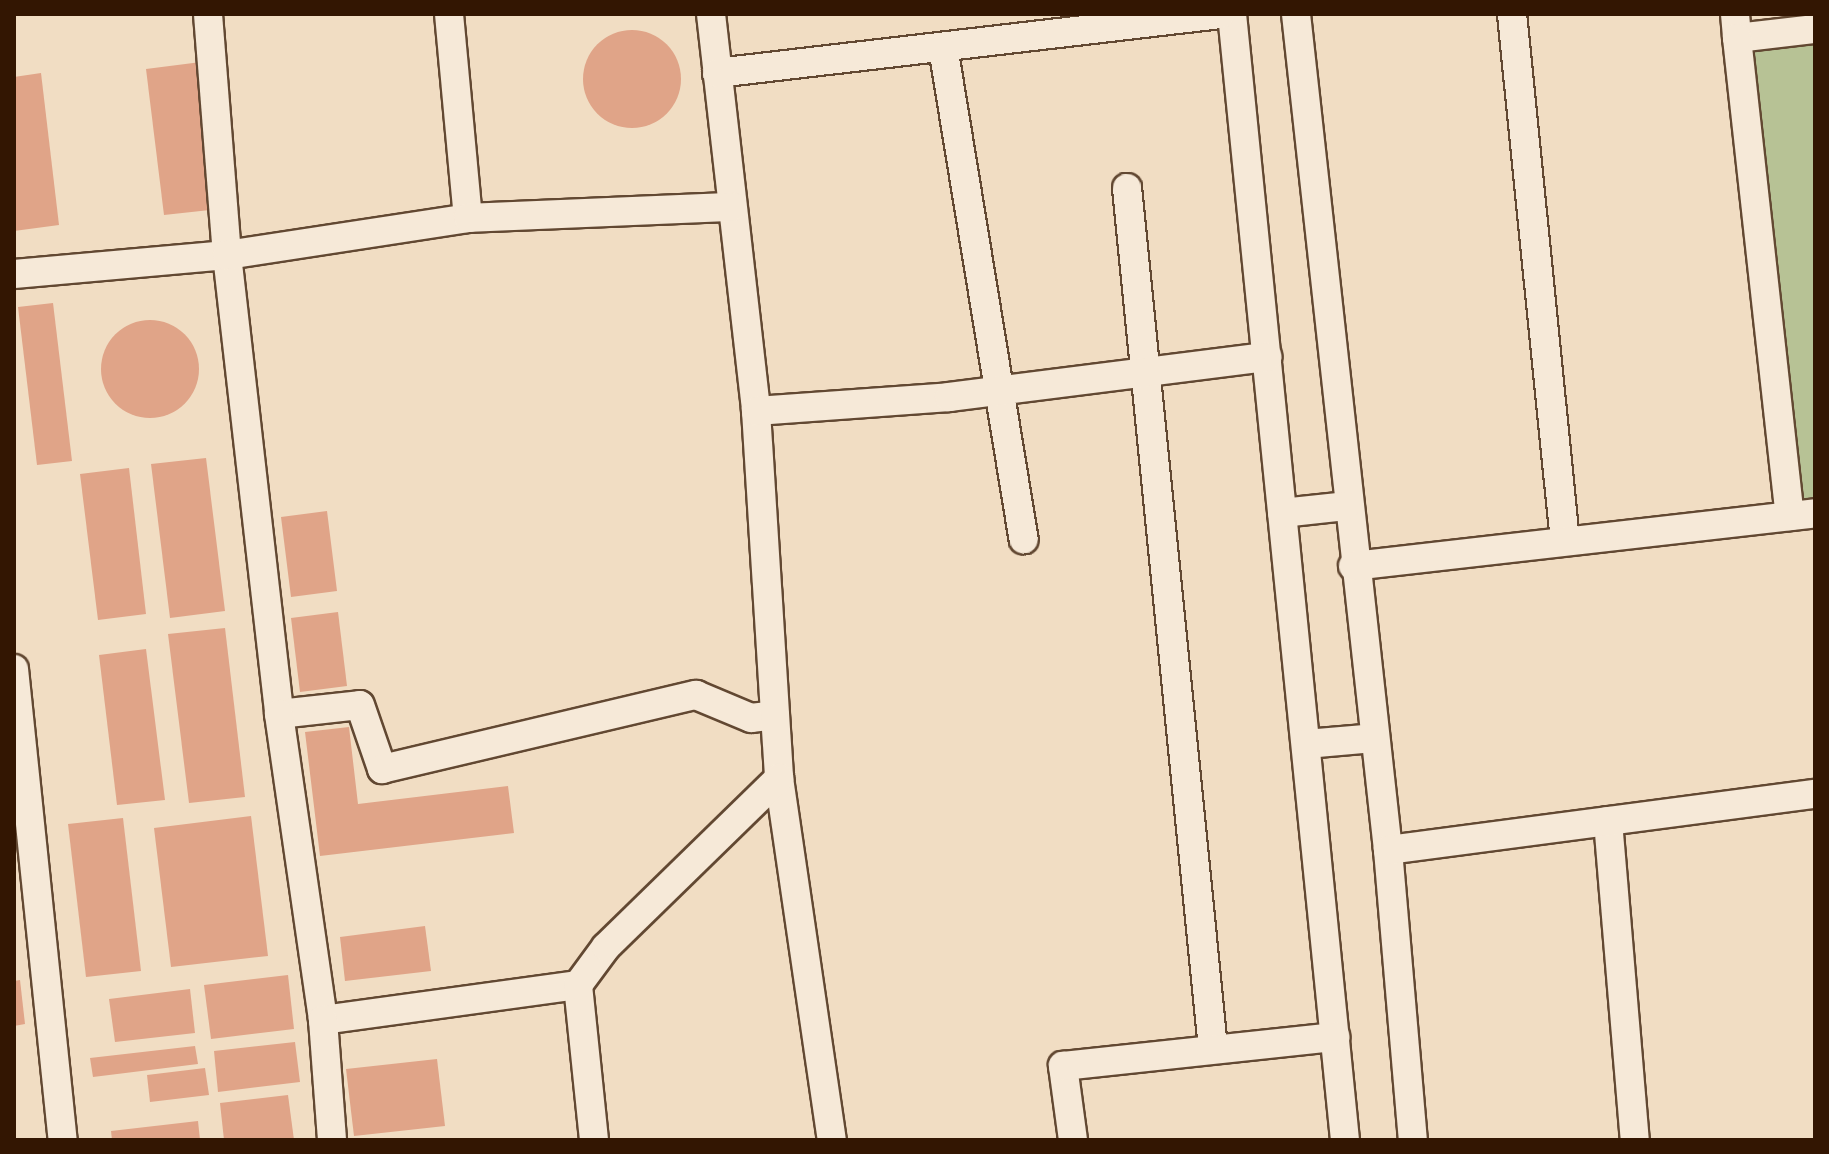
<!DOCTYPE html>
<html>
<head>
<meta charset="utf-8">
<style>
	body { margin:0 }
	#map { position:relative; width:1829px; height:1154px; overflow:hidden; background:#f1ddc3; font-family:Cardo,serif }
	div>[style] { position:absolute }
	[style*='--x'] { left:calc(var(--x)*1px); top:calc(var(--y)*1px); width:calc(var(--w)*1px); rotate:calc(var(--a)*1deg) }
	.green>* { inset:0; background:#b7c295 }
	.building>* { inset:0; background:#e0a488 }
	.round { border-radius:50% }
	.roads { filter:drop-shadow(2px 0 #624832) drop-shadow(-2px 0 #624832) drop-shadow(0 2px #624832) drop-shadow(0 -2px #624832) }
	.minor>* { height:28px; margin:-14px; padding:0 14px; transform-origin:14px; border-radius:14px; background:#f6e9d8 }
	span { translate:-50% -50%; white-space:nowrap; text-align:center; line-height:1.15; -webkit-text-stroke:6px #f6e9d8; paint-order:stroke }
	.frame { position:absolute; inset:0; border:16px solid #331602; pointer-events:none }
</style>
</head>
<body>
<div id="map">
	<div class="green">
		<i style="clip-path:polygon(1815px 29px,1815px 513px,1790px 516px,1737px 38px)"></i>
	</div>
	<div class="building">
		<i class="round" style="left:583px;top:30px;width:98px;height:98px"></i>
		<i style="clip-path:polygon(201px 62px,219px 209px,164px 215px,146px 69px)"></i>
		<i style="clip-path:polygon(41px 73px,59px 225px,14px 231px,14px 77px)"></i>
		<i style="clip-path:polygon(53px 303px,72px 461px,37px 465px,18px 307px)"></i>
		<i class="round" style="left:101px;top:320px;width:98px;height:98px"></i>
		<i style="clip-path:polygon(206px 458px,225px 611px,170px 618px,151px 464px)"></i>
		<i style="clip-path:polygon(129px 468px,146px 614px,98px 620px,80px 474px)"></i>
		<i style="clip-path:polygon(327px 511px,337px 591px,291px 597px,281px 517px)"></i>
		<i style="clip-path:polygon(338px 612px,347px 686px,300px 692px,291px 618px)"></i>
		<i style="clip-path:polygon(225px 628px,245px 797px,189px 803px,168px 634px)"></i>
		<i style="clip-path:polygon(146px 649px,165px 800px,117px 805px,99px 655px)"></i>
		<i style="clip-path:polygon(349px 727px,358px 804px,508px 786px,514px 833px,320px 856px,305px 732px)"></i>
		<i style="clip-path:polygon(251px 816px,268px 956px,171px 967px,154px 828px)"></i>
		<i style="clip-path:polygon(123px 818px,141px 971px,86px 977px,68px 824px)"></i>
		<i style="clip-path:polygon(425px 926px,431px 971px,345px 981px,340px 937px)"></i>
		<i style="clip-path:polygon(288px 975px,294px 1029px,211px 1039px,204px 985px)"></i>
		<i style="clip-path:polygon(20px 980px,25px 1024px,14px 1026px,14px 981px)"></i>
		<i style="clip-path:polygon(190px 989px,195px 1033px,115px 1042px,109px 999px)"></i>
		<i style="clip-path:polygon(295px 1042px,300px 1082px,218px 1092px,214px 1051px)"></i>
		<i style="clip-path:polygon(195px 1046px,198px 1064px,93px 1077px,90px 1058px)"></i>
		<i style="clip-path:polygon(437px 1059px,445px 1126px,354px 1136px,346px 1069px)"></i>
		<i style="clip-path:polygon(205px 1068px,209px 1095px,150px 1102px,147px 1075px)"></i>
		<i style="clip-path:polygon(288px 1095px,294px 1140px,224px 1140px,220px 1103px)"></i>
		<i style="clip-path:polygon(198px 1121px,200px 1140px,112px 1140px,111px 1131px)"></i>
	</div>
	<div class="roads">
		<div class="minor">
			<i style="--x:208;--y:14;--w:242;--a:85.5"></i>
			<i style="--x:227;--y:255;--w:462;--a:83.5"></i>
			<i style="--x:279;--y:714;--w:81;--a:-6.3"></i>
			<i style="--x:360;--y:705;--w:68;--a:71"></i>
			<i style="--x:382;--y:769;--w:323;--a:-13.3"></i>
			<i style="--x:696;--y:695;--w:60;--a:22.7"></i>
			<i style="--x:751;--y:718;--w:24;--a:-7"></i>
			<i style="--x:449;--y:14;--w:205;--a:84.7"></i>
			<i style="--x:711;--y:14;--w:400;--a:83.5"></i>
			<i style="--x:756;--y:411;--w:368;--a:86.4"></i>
			<i style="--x:779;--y:778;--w:366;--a:81.7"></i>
			<i style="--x:1232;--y:14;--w:1132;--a:84.27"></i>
			<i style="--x:1296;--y:14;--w:841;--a:83.72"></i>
			<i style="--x:1388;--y:850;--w:291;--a:85.1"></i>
			<i style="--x:1512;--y:14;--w:530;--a:84.26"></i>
			<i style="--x:1735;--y:14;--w:24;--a:85"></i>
			<i style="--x:1737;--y:38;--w:79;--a:-6.6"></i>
			<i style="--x:1737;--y:38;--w:481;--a:83.7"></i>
			<i style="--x:943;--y:47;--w:499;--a:80.7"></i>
			<i style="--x:717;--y:73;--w:507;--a:-6.68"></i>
			<i style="--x:1127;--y:188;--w:864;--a:84.29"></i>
			<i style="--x:14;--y:274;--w:214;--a:-5.1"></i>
			<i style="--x:227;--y:255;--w:244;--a:-8.7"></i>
			<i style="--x:468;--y:218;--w:264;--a:-2.4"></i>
			<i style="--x:756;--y:411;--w:194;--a:-4.1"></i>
			<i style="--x:949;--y:397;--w:321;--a:-7.2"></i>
			<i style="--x:1282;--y:513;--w:64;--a:-6.2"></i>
			<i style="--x:1353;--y:566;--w:465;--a:-6.5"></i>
			<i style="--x:14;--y:669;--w:474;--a:84.1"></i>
			<i style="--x:279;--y:714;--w:309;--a:81.8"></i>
			<i style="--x:323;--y:1020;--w:257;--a:-7.8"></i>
			<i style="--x:1306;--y:744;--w:68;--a:-5"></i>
			<i style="--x:1608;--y:821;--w:320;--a:85.2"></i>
			<i style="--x:1388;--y:850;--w:431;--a:-7.5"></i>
			<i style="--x:323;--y:1020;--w:120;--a:85.7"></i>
			<i style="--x:594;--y:1140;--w:156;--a:-95.9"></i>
			<i style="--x:578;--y:985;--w:47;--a:-53.6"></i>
			<i style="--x:606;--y:947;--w:242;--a:-44.3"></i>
			<i style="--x:1073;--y:1140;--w:75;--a:-97.7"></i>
			<i style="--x:1063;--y:1066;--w:274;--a:-6.1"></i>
		</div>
	</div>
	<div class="frame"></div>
</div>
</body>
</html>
